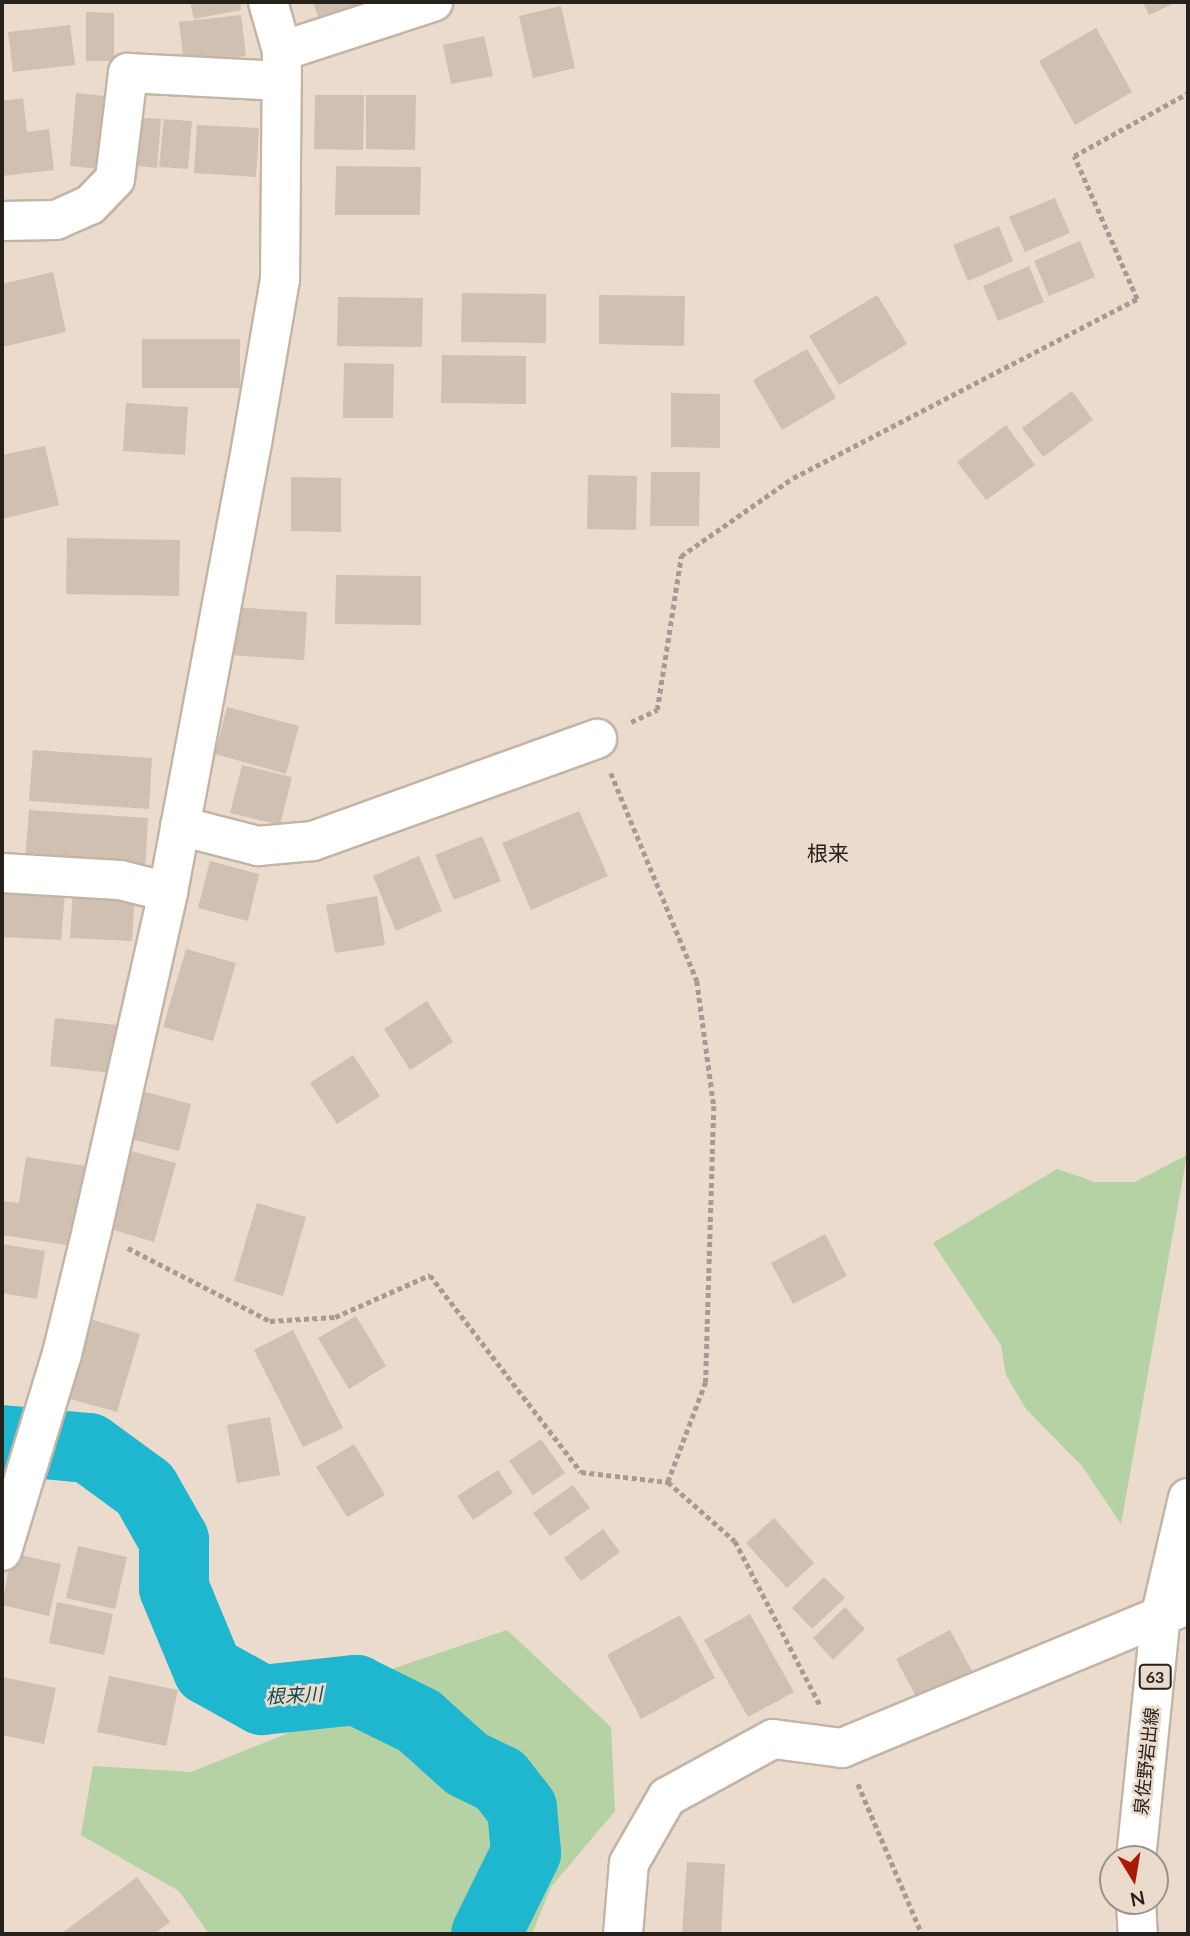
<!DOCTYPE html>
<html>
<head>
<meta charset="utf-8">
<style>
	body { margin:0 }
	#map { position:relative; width:1190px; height:1936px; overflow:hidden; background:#eadbcd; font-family:Lato,"Noto Sans JP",sans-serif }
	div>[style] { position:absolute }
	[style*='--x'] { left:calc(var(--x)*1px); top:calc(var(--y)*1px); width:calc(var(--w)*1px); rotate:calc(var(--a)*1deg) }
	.green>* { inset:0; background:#b4d2a3 }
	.river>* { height:70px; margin:-35px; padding:0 35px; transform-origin:35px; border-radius:35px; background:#1fb6d0 }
	.building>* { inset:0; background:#cfc0b1 }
	.path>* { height:4.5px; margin-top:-2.25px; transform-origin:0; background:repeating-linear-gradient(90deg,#a79b91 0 5px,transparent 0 8.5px) }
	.roads { filter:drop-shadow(2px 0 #c3b4a6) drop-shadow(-2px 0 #c3b4a6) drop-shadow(0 2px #c3b4a6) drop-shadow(0 -2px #c3b4a6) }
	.street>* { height:38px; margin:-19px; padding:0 19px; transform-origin:19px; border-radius:19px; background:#fff }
	.primary>* { height:38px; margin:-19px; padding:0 19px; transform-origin:19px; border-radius:19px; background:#fff }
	span { translate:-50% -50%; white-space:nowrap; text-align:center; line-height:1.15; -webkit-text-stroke:5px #eadbcd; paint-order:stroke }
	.shield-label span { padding:2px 5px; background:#eadbcd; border:2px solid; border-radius:5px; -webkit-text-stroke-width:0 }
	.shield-label { font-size:16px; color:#27211c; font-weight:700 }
	.street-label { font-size:18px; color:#27211c }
	.water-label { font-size:19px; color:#0e4954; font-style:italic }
	.quarter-label { font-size:21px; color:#27211c }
	.frame { position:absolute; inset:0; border:4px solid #27211c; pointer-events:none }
	.north { position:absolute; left:1099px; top:1845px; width:70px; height:70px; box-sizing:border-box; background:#eadbcd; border:2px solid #9c9186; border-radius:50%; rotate:169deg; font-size:19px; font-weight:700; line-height:28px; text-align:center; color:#27211c }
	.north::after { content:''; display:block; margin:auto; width:24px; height:32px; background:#aa1b05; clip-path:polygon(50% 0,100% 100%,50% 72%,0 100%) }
</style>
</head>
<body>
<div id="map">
	<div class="green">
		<i style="clip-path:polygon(1187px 1155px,1121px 1524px,1082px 1466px,1026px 1409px,1006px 1375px,1001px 1345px,933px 1243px,1057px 1169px,1095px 1182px,1135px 1182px)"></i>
		<i style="clip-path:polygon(507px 1630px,611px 1727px,615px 1811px,551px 1887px,532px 1934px,209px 1934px,179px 1891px,81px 1835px,93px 1766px,191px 1772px,313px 1723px,377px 1674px)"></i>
	</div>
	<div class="river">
		<i style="--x:2;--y:1440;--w:87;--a:5.3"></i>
		<i style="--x:89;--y:1448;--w:69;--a:36.2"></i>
		<i style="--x:145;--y:1489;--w:59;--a:60.4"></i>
		<i style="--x:174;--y:1540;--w:48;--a:90"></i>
		<i style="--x:174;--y:1588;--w:89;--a:67.5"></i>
		<i style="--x:208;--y:1670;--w:62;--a:29.1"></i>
		<i style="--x:262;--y:1700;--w:95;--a:-6.1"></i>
		<i style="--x:356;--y:1690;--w:70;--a:26.2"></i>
		<i style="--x:419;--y:1721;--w:64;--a:41.9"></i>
		<i style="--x:467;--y:1764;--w:37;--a:26"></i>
		<i style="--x:500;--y:1780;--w:36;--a:52"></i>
		<i style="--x:522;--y:1808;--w:45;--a:84.9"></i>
		<i style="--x:526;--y:1853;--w:90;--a:116.3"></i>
	</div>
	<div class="building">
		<i style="clip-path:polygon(190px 2px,240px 2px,241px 10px,194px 19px)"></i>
		<i style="clip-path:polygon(313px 2px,376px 2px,323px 30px)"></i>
		<i style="clip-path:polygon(1143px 2px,1177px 2px,1149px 15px)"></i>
		<i style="clip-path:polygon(561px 6px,575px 68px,533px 78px,519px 16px)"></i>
		<i style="clip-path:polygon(86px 12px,114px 13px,114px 61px,86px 61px)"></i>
		<i style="clip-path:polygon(241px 15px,246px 56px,184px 63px,179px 22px)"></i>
		<i style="clip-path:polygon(70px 25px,75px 65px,13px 72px,8px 32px)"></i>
		<i style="clip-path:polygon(1096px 28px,1132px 92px,1075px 125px,1039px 61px)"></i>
		<i style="clip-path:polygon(484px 36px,493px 76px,451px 84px,443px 45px)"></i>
		<i style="clip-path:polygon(76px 93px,105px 96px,99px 169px,70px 166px)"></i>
		<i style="clip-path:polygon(315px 95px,364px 95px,363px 150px,314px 149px)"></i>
		<i style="clip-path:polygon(366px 95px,416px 95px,415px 150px,366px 149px)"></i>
		<i style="clip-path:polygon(23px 98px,27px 132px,49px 129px,54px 170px,2px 176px,2px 101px)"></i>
		<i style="clip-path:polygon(132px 117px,161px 119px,157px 168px,128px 165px)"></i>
		<i style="clip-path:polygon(164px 119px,192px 121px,188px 169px,159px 167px)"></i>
		<i style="clip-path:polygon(197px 125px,259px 128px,256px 177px,194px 173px)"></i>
		<i style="clip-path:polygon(336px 166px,421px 167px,420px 215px,335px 215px)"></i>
		<i style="clip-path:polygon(1055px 198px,1070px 233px,1025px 252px,1009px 217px)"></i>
		<i style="clip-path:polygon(999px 226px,1013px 261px,968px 281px,953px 245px)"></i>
		<i style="clip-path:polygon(1080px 241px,1095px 277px,1049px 296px,1034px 261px)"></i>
		<i style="clip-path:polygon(1029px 266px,1044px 302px,998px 321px,983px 286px)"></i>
		<i style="clip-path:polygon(53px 272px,66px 332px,2px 347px,2px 284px)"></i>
		<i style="clip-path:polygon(462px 293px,546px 294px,546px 343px,461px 342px)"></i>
		<i style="clip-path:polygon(599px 295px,685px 296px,684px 346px,599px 344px)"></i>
		<i style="clip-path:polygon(877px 295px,907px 344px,839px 385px,809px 336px)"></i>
		<i style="clip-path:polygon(338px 297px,423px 298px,422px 347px,337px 346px)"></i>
		<i style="clip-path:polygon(142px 339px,240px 339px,240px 388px,142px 388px)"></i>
		<i style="clip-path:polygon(807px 349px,836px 398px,782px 430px,753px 380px)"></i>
		<i style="clip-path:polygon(442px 355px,526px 356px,526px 404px,441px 403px)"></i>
		<i style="clip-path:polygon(344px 363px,394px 364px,393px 418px,343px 418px)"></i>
		<i style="clip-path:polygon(1072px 391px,1093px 420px,1043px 457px,1022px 428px)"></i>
		<i style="clip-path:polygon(671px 393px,720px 394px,720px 448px,671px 447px)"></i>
		<i style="clip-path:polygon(126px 403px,188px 407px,185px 455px,123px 451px)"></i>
		<i style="clip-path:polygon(1006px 425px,1035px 465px,986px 500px,957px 462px)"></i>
		<i style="clip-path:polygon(45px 446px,59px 505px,2px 519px,2px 455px)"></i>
		<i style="clip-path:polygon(651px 472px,700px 472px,699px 526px,650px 526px)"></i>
		<i style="clip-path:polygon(588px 475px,637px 476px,636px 530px,587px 529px)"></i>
		<i style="clip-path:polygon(291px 477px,341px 478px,341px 532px,291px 531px)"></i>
		<i style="clip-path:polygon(67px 538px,180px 540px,179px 596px,66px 594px)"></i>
		<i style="clip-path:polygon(336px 575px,421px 576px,421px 625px,335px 624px)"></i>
		<i style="clip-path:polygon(233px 607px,307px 612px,304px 660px,229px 655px)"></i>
		<i style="clip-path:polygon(227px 707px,299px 726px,286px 774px,215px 754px)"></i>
		<i style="clip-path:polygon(33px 750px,152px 758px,149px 809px,29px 801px)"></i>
		<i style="clip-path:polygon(242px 765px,292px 777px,280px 825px,230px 813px)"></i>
		<i style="clip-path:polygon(29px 810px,148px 818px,145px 870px,25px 861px)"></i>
		<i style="clip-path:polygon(579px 811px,608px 876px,531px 910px,502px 843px)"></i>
		<i style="clip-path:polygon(482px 836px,501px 881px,454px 900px,435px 855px)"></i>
		<i style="clip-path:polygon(419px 856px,442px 911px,396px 931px,373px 876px)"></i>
		<i style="clip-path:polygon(210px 861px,259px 874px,248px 921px,198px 908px)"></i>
		<i style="clip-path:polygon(2px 888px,65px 892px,61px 940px,2px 937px)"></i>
		<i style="clip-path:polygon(73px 889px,135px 893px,132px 941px,70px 938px)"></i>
		<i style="clip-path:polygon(377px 896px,385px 945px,335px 953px,326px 905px)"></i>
		<i style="clip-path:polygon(186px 949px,236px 963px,213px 1041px,163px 1027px)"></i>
		<i style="clip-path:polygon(427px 1001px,453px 1042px,410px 1070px,384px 1029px)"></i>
		<i style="clip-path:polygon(55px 1018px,117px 1025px,112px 1073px,50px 1066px)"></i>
		<i style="clip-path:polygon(353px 1055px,380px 1096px,337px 1124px,310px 1083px)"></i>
		<i style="clip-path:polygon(142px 1091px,191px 1104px,179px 1151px,130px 1139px)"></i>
		<i style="clip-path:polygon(127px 1150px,176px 1163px,154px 1242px,104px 1227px)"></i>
		<i style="clip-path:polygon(26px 1157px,86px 1166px,73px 1246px,2px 1235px,2px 1201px,19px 1203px)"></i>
		<i style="clip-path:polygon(257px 1203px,306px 1217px,283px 1296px,234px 1281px)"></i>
		<i style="clip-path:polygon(825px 1234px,847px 1276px,793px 1304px,771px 1263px)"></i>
		<i style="clip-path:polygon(2px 1244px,45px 1251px,37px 1299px,2px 1293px)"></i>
		<i style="clip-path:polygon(356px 1316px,386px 1366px,349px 1389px,318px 1338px)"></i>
		<i style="clip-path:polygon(90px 1319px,140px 1334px,117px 1412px,67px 1398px)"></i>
		<i style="clip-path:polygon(293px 1330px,343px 1428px,303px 1447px,254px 1350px)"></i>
		<i style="clip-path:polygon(270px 1417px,280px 1475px,237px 1483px,227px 1425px)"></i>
		<i style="clip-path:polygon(541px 1439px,565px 1473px,533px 1495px,509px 1461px)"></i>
		<i style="clip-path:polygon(354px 1444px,385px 1495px,347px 1517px,316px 1467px)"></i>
		<i style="clip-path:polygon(498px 1470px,513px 1493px,473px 1520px,457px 1496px)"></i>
		<i style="clip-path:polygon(573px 1485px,590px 1508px,550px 1536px,533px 1513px)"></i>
		<i style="clip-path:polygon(774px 1518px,814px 1563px,787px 1588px,746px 1543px)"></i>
		<i style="clip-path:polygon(603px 1529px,620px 1552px,581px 1581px,564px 1558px)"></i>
		<i style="clip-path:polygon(78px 1546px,127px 1557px,115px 1609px,66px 1598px)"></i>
		<i style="clip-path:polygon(12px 1553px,61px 1564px,49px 1616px,2px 1605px)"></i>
		<i style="clip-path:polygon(824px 1577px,845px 1598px,812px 1629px,792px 1608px)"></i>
		<i style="clip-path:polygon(57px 1602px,113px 1614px,104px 1655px,49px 1643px)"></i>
		<i style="clip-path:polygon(845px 1607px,865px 1629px,833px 1660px,813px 1638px)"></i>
		<i style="clip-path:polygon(750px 1614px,794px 1692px,748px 1717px,704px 1640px)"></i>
		<i style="clip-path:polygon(680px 1615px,715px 1678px,641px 1719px,607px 1655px)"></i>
		<i style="clip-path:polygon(950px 1630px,972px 1671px,918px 1700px,896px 1659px)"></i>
		<i style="clip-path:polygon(109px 1676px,178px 1690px,166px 1746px,97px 1732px)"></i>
		<i style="clip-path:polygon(2px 1677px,56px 1688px,44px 1744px,2px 1735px)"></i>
		<i style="clip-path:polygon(687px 1862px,725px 1864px,721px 1934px,682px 1934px)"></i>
		<i style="clip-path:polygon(137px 1877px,170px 1922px,154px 1934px,61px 1934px)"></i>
	</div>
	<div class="path">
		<i style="--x:631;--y:722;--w:29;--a:-25"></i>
		<i style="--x:657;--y:710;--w:156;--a:-81.1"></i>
		<i style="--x:681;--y:556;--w:136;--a:-34.9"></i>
		<i style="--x:793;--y:478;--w:388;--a:-27.5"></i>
		<i style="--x:1137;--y:299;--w:156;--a:-113.8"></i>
		<i style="--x:1074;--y:156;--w:130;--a:-28.9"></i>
		<i style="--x:611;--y:773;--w:225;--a:67.5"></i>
		<i style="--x:697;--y:981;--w:126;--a:82.3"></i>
		<i style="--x:714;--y:1106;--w:276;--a:91.7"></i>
		<i style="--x:706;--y:1382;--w:107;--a:110.8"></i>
		<i style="--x:128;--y:1248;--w:160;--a:27.2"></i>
		<i style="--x:270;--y:1321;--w:65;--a:-3.5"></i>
		<i style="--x:335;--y:1317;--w:104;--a:-23.9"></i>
		<i style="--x:430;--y:1275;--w:248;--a:52.5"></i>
		<i style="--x:581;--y:1472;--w:88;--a:6.6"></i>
		<i style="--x:668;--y:1482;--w:89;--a:41.4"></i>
		<i style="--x:735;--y:1541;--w:187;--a:62.6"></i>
		<i style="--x:858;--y:1784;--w:163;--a:66.9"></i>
	</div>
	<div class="roads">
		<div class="street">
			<i style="--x:282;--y:51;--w:159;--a:-18"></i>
			<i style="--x:2;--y:221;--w:54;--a:-1.1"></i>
			<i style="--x:56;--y:220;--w:37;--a:-24"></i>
			<i style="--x:90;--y:205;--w:36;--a:-46"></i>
			<i style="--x:115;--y:179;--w:107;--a:-83"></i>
			<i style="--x:128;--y:73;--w:154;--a:3"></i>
			<i style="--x:180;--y:826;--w:81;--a:14.4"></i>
			<i style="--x:258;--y:846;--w:55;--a:-5.2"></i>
			<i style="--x:313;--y:841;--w:302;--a:-19.8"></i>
			<i style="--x:2;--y:873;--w:118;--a:3.4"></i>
			<i style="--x:120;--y:880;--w:49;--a:14"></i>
			<i style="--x:2;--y:1551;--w:206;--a:-73.1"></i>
			<i style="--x:62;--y:1354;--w:128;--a:-76.4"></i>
			<i style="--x:92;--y:1230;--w:346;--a:-77.3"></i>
			<i style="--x:168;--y:892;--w:457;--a:-79.4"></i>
			<i style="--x:252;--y:443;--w:165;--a:-80.3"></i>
			<i style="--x:280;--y:280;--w:229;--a:-89.5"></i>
			<i style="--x:282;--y:51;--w:51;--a:-105.9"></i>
			<i style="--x:623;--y:1934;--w:71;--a:-85.2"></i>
			<i style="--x:629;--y:1863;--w:76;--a:-60.1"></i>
			<i style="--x:667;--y:1797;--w:121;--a:-28.7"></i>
			<i style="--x:773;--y:1739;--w:70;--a:7.4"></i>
			<i style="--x:842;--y:1748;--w:374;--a:-22.5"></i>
		</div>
		<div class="primary">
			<i style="--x:1136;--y:1859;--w:246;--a:-84.2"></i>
			<i style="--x:1161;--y:1614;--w:119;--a:-76.9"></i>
			<i style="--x:1136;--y:1901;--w:33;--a:87"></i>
		</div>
	</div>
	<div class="shield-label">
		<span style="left:1155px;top:1677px">63</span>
	</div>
	<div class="street-label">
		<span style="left:1146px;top:1761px;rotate:-84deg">泉佐野岩出線</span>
	</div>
	<div class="water-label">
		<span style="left:294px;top:1695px;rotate:-3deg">根来川</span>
	</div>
	<div class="quarter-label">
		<span style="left:828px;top:853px">根来</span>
	</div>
	<div class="frame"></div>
	<div class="north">N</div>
</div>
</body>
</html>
